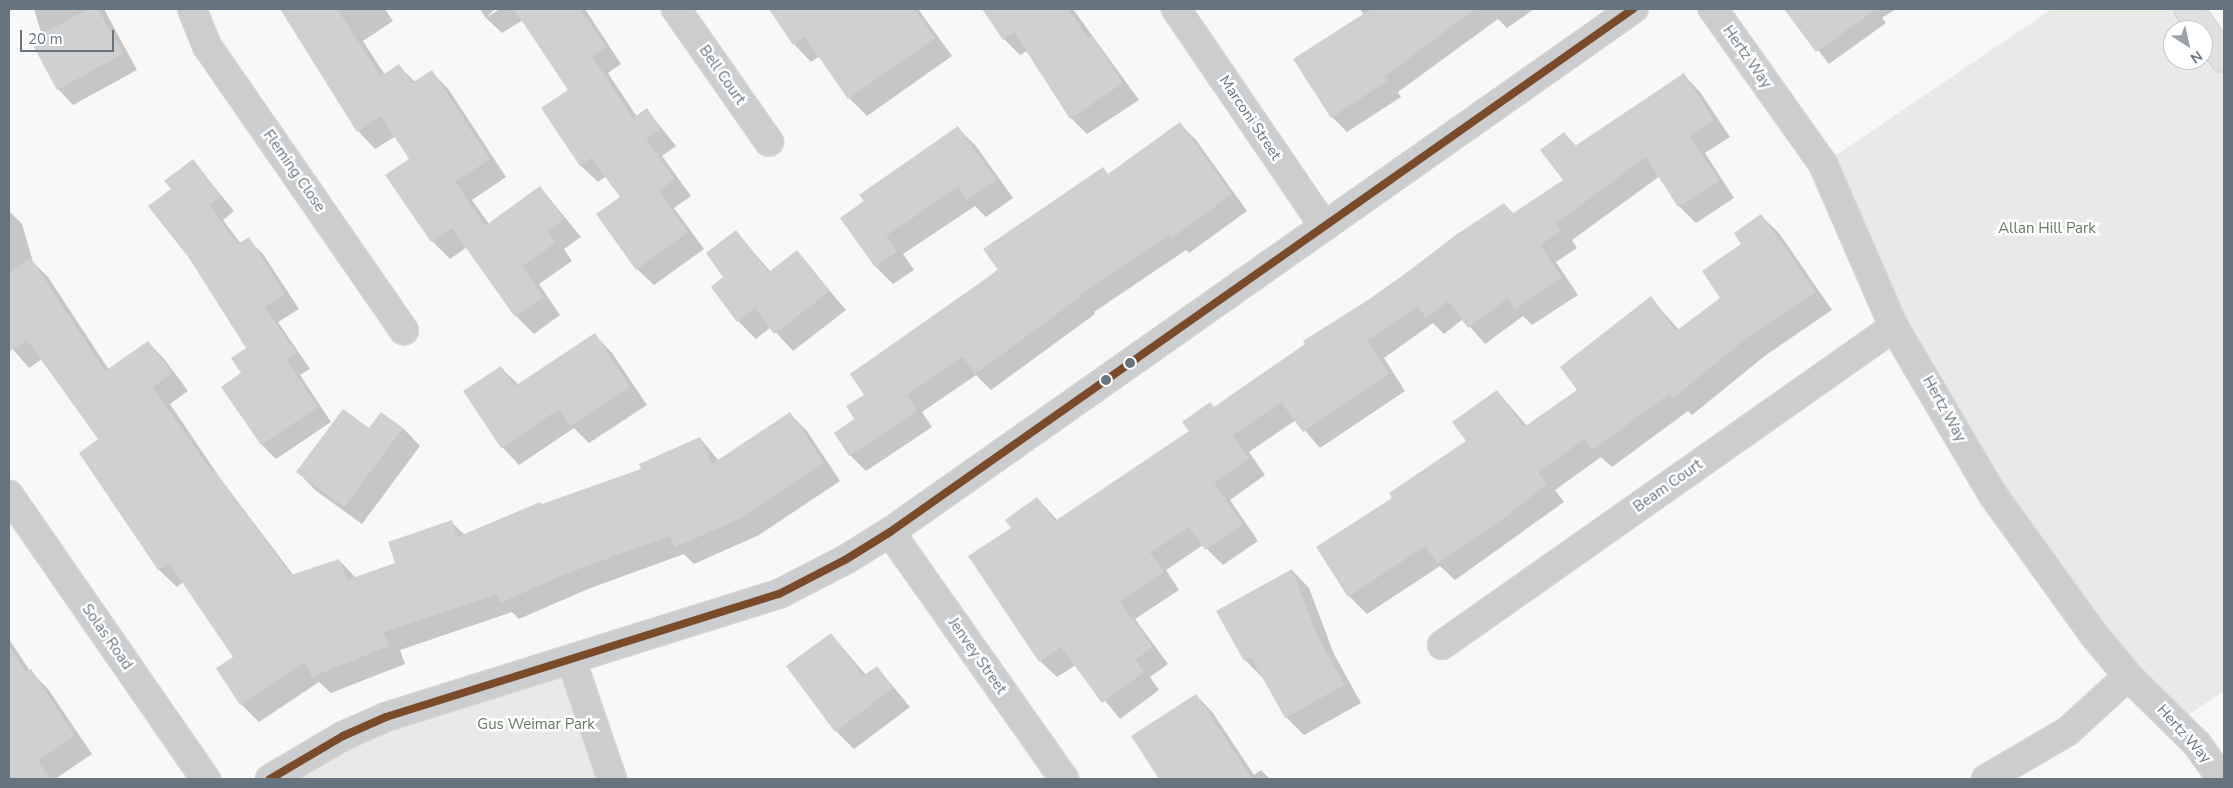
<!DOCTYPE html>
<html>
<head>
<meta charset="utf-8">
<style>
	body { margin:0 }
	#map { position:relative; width:2233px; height:788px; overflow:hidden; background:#f8f8f8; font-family:"Nunito Sans",sans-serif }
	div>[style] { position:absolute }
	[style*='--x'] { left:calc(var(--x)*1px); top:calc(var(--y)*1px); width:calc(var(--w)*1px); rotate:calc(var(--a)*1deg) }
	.green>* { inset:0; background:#e7eae6 }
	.shadow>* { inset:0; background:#0003 }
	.building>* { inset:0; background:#cfd0d1 }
	.roads { filter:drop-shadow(1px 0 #d4d5d5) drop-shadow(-1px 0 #d4d5d5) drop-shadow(0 1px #d4d5d5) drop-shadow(0 -1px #d4d5d5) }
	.minor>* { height:28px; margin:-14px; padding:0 14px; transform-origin:14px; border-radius:14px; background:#cbcdce }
	.major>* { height:28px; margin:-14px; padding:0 14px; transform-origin:14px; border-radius:14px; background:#dfe0e1 }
	.bus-1>* { height:8px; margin:-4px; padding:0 4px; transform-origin:4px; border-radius:4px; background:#7a4b2a }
	.dots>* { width:14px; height:14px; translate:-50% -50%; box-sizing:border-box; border:2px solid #fff; border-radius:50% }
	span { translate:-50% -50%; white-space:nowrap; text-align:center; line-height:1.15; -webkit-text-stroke:5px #fff; paint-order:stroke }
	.street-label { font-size:15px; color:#66747f }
	.park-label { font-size:15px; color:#687865 }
	.frame { position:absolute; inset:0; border:10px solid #66747f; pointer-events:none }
	.north { position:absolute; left:2163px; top:20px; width:50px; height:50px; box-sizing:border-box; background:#fff; border:1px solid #c2c7cc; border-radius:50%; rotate:145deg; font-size:14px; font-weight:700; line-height:20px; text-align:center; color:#66747f }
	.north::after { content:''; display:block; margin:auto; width:18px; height:22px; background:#99a2a9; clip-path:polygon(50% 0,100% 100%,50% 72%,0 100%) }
	.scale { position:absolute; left:20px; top:30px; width:94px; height:22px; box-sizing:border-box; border:2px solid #66747f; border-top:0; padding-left:6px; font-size:15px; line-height:18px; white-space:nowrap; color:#66747f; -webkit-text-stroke:4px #fff; paint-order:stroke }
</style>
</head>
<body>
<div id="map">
	<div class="green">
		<i style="clip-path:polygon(evenodd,2052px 9px,2189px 9px,2224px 58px,2224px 691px,2176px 723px,1993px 495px,1823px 164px,2052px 9px,2173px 30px,2203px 30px,2203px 60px,2173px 60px,2173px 30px)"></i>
		<i style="clip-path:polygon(571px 659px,612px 779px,270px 779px,343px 736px)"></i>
	</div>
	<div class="shadow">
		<i style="clip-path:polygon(34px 9px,104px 9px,137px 70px,73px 105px,58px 89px)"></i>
		<i style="clip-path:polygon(281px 9px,385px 9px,393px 21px,363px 41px,385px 75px,399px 66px,415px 82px,432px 72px,449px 90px,506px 177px,472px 200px,489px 224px,540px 187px,581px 237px,564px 249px,572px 261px,539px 284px,560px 315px,534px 334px,516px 316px,467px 247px,450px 259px,432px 241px,411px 159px,396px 136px,375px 149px,358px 131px)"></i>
		<i style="clip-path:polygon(480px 9px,495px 9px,487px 17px,500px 9px,585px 9px,621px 64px,608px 73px,637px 117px,647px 110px,676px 146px,662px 156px,691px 196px,674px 208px,704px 249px,654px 285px,637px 269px,622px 197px,606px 176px,598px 182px,581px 166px,542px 108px,570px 90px,523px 20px,502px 33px,485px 17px)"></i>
		<i style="clip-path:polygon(771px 9px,868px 9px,872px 15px,881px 9px,918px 9px,952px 56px,867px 116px,849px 98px,820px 56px,811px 62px,794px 44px)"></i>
		<i style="clip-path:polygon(984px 9px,1073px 9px,1139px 100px,1087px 134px,1071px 118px,1027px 51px,1020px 55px,1004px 39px)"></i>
		<i style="clip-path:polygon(1360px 9px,1534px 9px,1507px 28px,1498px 19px,1398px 92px,1401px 97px,1347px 132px,1332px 117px,1364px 15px)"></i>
		<i style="clip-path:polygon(1786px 9px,1896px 9px,1882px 18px,1886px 23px,1829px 64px)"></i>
		<i style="clip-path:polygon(1684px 75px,1700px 92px,1730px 137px,1705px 153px,1734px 198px,1696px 223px,1679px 206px,1660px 176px,1572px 240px,1577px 248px,1556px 262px,1578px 295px,1532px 325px,1523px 316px,1485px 344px,1463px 319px,1444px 334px,1433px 323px,1384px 358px,1405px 391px,1320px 448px,1296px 420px,1249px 452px,1265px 475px,1230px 500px,1258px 541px,1223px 565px,1203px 545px,1166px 570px,1179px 590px,1135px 619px,1168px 664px,1150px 677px,1159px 690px,1120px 719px,1076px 665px,1057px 677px,1040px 661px,1012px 528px,1037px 498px,1058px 521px,1190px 432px,1215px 408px,1504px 204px,1514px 214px,1564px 181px,1564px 133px,1577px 147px)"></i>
		<i style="clip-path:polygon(1180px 124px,1196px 140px,1247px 211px,1189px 253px,1186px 250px,1094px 312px,1095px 314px,991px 390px,976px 375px,922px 412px,932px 427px,866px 471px,850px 455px,856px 420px,866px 395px,1103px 169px,1109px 175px)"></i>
		<i style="clip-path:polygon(958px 128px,976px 146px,1013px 198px,986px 217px,975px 206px,903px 254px,914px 270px,893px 284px,876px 267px,842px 218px)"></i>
		<i style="clip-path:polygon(193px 161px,234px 211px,223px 220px,241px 244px,248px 239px,263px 254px,299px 309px,278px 322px,310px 369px,300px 375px,331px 422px,276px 459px,262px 445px,243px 373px,248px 348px,173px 190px)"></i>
		<i style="clip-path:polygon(9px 211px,22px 224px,33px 262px,48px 277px,109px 370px,148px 342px,165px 360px,188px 391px,170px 404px,220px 478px,294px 576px,339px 560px,356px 578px,396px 563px,451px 522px,465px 535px,643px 470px,700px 438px,719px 461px,790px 414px,807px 431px,840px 481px,759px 535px,694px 564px,684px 554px,588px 589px,519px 619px,512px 612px,400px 650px,405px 664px,331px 693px,319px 682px,259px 722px,241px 704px,217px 669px,235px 657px,183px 582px,177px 587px,159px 570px,80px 453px,100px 440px,42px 359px,29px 368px,9px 345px)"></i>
		<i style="clip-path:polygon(1761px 216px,1779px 233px,1832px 310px,1766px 355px,1692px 415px,1688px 411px,1612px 467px,1601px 457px,1555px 490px,1564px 502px,1455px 580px,1440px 566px,1367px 614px,1349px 596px,1394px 498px,1468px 441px,1497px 391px,1527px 426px,1578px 390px,1651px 298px,1679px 330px,1722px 298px,1743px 244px)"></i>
		<i style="clip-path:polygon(736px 232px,771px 272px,797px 252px,846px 310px,793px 351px,771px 327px,756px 339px,738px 321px,725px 278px)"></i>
		<i style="clip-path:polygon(595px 335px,612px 353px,647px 405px,589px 443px,574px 428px,519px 465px,502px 447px,501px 368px,519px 385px)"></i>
		<i style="clip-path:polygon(403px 428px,420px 446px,362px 524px,315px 490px,298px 472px,370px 430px)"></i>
		<i style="clip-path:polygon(1292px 570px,1309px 588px,1334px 654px,1361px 703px,1304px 735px,1286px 717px,1263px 678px,1245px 660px)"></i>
		<i style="clip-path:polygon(831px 634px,866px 675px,877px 667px,910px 707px,854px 749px,836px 731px)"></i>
		<i style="clip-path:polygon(9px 639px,30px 671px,48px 689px,92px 754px,55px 779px,9px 779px,9px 736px,15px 731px,9px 722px)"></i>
		<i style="clip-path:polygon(1196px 695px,1213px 713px,1254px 775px,1261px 770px,1270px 779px,1162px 779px,1133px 737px)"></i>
	</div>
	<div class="building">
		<i style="clip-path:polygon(89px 9px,98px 9px,123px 54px,57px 90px,30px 40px)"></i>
		<i style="clip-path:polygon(280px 9px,337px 9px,381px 76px,399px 64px,412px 83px,432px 70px,490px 159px,455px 182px,485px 226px,540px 186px,564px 219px,547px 231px,555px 243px,522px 266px,543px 297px,515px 317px,452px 228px,431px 242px,385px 175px,409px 159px,381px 116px,357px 132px)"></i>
		<i style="clip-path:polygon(514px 9px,580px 9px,606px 47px,592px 56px,633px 118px,647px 108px,661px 129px,646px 139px,675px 179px,659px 191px,688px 232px,636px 270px,596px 214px,620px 197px,591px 158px,580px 166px,541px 108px,568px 90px)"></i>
		<i style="clip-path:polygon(769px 9px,915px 9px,935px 38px,848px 99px,805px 37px,793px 45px)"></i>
		<i style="clip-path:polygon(982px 9px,1068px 9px,1088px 38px,1092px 36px,1123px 83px,1070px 119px,1014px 32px,1003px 40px)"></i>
		<i style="clip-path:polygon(1371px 9px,1475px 9px,1384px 77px,1387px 81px,1331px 118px,1293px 59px)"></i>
		<i style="clip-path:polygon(1784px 9px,1877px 9px,1816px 52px)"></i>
		<i style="clip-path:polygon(1684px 73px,1714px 120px,1689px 136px,1719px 181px,1678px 207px,1646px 157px,1556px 223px,1561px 231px,1540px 245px,1562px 278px,1515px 309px,1508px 298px,1468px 328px,1448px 301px,1426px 318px,1418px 306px,1368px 341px,1389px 374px,1303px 432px,1281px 402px,1233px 435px,1249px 458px,1214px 483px,1243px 524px,1205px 550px,1189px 527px,1150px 553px,1164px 572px,1120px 602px,1153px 647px,1135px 660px,1144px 672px,1102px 703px,1061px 647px,1039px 662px,968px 556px,1011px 528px,1005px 520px,1037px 497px,1055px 521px,1189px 431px,1182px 422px,1210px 402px,1214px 407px,1305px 344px,1303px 341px,1384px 290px,1457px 234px,1504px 203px,1512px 214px,1563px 180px,1540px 150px,1564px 132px,1575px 146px)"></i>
		<i style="clip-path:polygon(1180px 122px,1232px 194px,1172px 238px,1169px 235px,1079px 295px,1080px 297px,975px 374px,963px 357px,907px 395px,917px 411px,849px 456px,834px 433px,854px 419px,846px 406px,864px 395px,850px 374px,998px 270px,983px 249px,1103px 167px,1108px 174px)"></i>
		<i style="clip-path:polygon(958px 126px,996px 180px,967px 200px,958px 187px,886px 236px,897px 252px,875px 267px,840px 218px,864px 201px,859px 195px)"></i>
		<i style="clip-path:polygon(193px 159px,221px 196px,209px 205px,238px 244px,249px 237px,285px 294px,265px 307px,297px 354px,286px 360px,318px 407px,261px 445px,221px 387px,241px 373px,231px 358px,246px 348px,189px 258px,148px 206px,171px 189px,164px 181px)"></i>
		<i style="clip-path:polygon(1761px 214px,1816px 292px,1748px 337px,1673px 398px,1670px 393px,1593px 450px,1585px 439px,1538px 472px,1547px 484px,1507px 516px,1437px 563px,1425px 546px,1348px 597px,1316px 547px,1392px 498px,1389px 493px,1466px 441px,1452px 422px,1497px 390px,1524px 427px,1577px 390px,1560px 367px,1651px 296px,1676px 331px,1720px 298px,1702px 271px,1741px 244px,1734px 233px)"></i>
		<i style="clip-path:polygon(736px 230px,769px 272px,797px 250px,830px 291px,774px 334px,755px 308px,737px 322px,711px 287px,723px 277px,706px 253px)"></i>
		<i style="clip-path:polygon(31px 258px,105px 371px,148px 341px,172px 373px,153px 387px,212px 472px,215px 471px,291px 575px,339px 559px,347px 580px,395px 563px,388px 542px,452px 520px,457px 537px,540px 502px,542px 504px,641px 469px,639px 464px,700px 437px,712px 464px,790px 412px,824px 463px,742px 518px,675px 547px,670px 536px,570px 572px,500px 603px,497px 594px,383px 632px,389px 646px,312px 677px,306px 662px,240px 705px,216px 668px,233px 657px,169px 563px,158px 570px,79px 453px,98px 439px,27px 340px,9px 352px,9px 272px)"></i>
		<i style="clip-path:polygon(595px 333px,630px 387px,570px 426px,559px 409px,501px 448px,463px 391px,501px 366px,515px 386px)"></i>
		<i style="clip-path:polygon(343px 409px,369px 428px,381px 412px,403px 428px,344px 507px,296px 472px)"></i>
		<i style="clip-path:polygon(1292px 569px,1317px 635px,1344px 685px,1285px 718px,1251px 657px,1244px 661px,1216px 611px)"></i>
		<i style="clip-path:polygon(831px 633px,863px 676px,877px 666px,893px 688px,835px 732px,786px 666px)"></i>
		<i style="clip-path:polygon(9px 646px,26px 672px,31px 669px,75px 736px,38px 761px,50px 779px,9px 779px)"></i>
		<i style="clip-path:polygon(1196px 694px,1252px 779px,1159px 779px,1131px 736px)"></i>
	</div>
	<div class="roads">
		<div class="minor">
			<i style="--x:192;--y:9;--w:40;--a:68"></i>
			<i style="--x:207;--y:46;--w:346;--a:55.3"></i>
			<i style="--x:676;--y:9;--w:162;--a:55"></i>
			<i style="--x:1176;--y:9;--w:263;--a:55.7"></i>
			<i style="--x:1713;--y:9;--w:190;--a:54.6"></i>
			<i style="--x:1823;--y:164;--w:178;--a:66.5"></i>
			<i style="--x:1894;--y:327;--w:195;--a:59.5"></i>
			<i style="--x:1993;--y:495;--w:173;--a:54.2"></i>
			<i style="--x:2094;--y:635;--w:53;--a:50.3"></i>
			<i style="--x:2128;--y:676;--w:97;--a:44.6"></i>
			<i style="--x:2197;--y:744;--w:43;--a:54.5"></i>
			<i style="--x:9;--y:495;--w:346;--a:55.3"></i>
			<i style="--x:890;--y:532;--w:302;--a:54.8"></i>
			<i style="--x:1442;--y:645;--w:553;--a:-35.13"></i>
			<i style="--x:571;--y:659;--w:127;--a:71.1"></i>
			<i style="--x:270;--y:779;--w:85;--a:-30.5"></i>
			<i style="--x:343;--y:736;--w:47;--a:-23.8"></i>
			<i style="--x:386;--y:717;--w:412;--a:-17.4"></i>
			<i style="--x:779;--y:594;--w:74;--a:-27.3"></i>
			<i style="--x:845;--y:560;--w:53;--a:-31.9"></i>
			<i style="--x:890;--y:532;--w:909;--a:-35.14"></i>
			<i style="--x:1986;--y:779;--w:95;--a:-30.3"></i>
			<i style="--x:2068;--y:731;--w:81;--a:-42.5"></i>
		</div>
		<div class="major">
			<i style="--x:2189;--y:9;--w:60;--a:54.5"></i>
		</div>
	</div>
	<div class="bus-1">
		<i style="--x:270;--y:779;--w:85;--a:-30.5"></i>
		<i style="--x:343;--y:736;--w:47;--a:-23.8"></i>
		<i style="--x:386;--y:717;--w:412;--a:-17.4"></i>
		<i style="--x:779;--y:594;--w:74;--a:-27.3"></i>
		<i style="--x:845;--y:560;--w:53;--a:-31.9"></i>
		<i style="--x:890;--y:532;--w:909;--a:-35.14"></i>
	</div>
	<div class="dots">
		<i style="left:1130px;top:363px;background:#66747f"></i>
		<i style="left:1106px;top:380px;background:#66747f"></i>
	</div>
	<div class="street-label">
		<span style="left:1747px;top:57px;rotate:55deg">Hertz Way</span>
		<span style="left:722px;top:75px;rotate:55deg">Bell Court</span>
		<span style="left:1250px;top:118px;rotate:56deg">Marconi Street</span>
		<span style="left:294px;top:171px;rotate:55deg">Fleming Close</span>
		<span style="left:1944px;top:409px;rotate:61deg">Hertz Way</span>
		<span style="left:1668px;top:486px;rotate:-35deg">Beam Court</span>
		<span style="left:107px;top:637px;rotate:55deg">Solas Road</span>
		<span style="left:977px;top:656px;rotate:55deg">Jenvey Street</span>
		<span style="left:2184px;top:734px;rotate:48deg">Hertz Way</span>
	</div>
	<div class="park-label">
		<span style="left:2047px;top:229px">Allan Hill Park</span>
		<span style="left:536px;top:725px">Gus Weimar Park</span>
	</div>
	<div class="frame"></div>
	<div class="north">N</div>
	<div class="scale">20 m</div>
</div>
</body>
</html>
